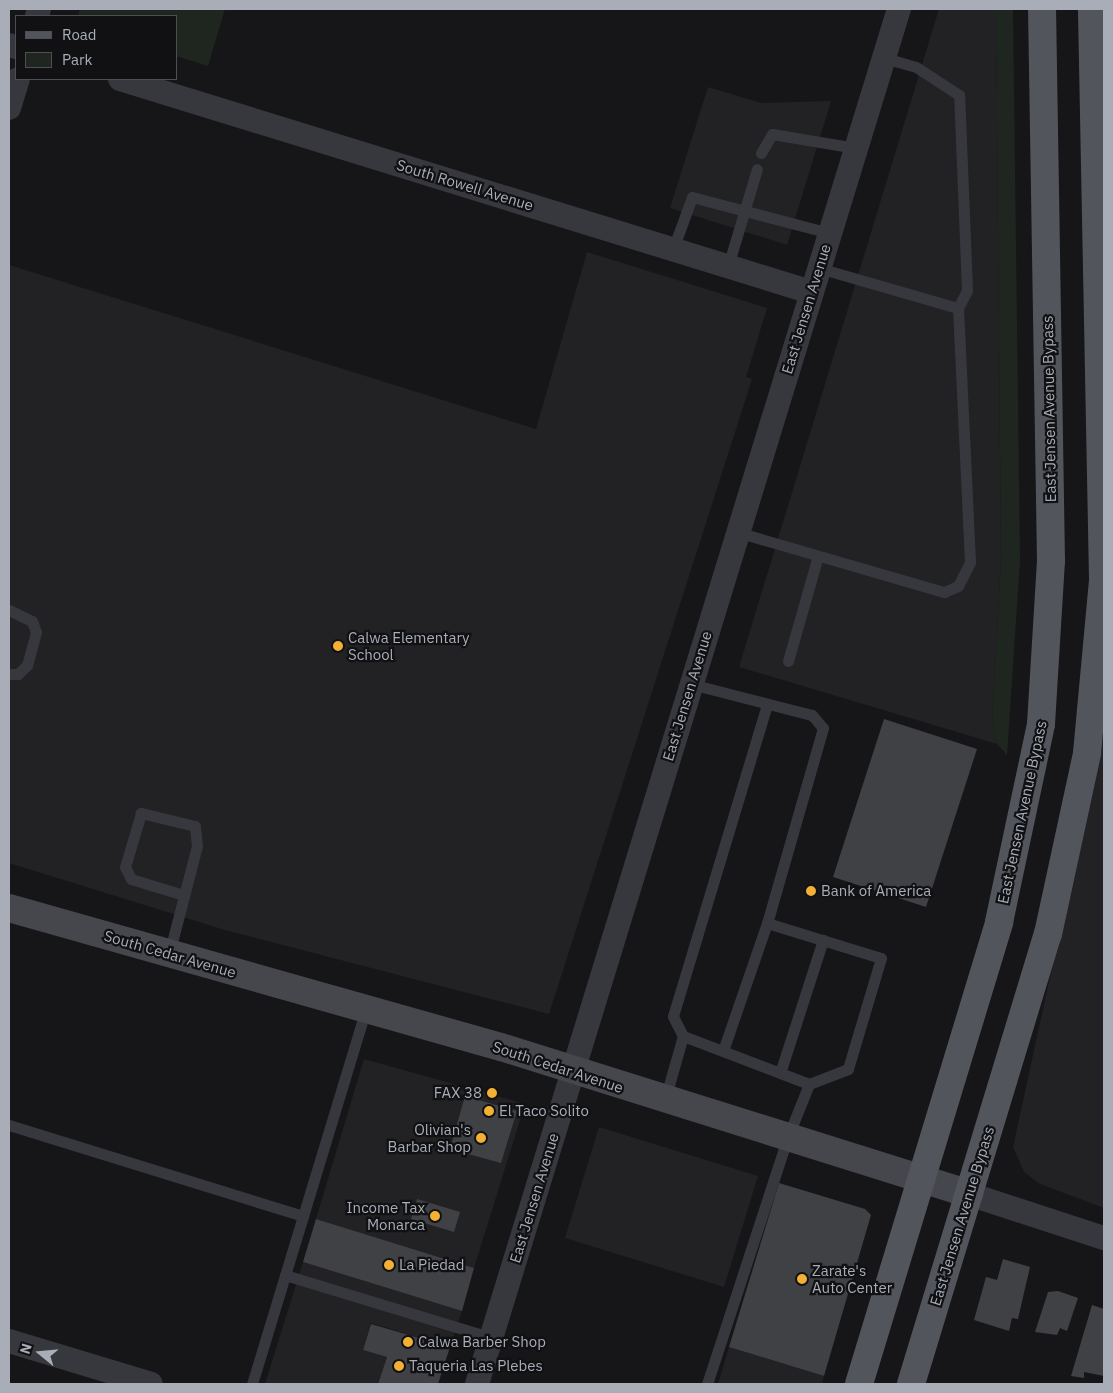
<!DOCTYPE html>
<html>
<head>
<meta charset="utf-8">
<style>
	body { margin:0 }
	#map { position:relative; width:1113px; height:1393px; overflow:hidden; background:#161618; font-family:"IBM Plex Sans",sans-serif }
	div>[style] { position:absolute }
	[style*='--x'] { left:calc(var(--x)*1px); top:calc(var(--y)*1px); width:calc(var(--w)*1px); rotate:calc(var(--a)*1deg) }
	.built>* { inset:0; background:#222225 }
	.green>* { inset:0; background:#1e261f }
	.building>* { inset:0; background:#404145 }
	.lane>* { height:11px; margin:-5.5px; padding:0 5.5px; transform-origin:5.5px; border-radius:5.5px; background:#37383d }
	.street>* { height:24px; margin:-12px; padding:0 12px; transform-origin:12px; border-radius:12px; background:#37383d }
	.secondary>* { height:28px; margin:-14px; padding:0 14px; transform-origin:14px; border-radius:14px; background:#45474d }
	.primary>* { height:28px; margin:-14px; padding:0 14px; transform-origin:14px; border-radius:14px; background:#53555c }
	.dots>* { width:14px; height:14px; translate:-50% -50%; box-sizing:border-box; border:2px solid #111113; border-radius:50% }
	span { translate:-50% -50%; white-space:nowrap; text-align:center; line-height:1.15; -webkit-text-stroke:4.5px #111113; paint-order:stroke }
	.street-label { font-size:15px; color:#a8adb8 }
	.poi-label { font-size:15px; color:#a8adb8 }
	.left { translate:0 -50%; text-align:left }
	.right { translate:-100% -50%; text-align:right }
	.frame { position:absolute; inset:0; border:10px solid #a8adb8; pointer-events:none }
	.legend { position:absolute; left:15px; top:15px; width:162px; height:65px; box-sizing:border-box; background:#111113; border:1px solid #4d4f55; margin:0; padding:6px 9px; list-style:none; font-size:15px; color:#a8adb8 }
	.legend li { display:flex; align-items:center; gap:10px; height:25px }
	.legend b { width:25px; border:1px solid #4d4f55 }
	.north { position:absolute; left:15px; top:1328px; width:50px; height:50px; -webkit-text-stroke:4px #111113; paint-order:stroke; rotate:287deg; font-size:14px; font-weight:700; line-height:20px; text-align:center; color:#a8adb8 }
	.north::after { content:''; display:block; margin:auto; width:18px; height:22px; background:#a8adb8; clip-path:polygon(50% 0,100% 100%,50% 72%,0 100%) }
</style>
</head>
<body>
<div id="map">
	<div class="built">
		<i style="clip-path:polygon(939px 9px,996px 9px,1001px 560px,992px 720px,997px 744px,739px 667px)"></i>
		<i style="clip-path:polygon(708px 87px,761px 103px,831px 101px,787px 245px,670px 208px)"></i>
		<i style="clip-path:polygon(587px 252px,767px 308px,746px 377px,752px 379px,549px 1014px,225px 930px,9px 863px,9px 265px,536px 429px)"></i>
		<i style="clip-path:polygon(1104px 729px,1104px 1208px,1040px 1184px,1024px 1172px,1013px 1147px)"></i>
		<i style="clip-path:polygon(364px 1059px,525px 1104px,474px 1268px,316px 1219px)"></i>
		<i style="clip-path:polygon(599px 1127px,758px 1176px,724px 1287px,565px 1238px)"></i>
		<i style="clip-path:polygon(303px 1262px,462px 1311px,450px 1347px,371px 1323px,363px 1350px,387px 1357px,378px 1384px,265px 1384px)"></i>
		<i style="clip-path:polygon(729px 1347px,824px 1376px,822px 1384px,718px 1384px)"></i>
	</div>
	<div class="green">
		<i style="clip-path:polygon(80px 9px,225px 9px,208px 66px,176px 56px,176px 16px,78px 16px)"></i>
		<i style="clip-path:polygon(996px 9px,1013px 9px,1020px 560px,1007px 755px,997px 744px,992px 720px,1001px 560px)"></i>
	</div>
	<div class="building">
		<i style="clip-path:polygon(884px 719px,977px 749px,926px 907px,833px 877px)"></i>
		<i style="clip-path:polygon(465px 1096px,517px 1111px,501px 1163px,450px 1149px)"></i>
		<i style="clip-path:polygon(779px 1183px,865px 1209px,871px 1215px,824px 1376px,729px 1347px)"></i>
		<i style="clip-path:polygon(417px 1199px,460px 1212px,454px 1232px,411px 1219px)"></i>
		<i style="clip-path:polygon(316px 1219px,474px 1268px,462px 1311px,303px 1262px)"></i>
		<i style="clip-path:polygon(1003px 1259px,1030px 1267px,1018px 1319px,1012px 1318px,1009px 1331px,974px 1320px,986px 1277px,997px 1280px)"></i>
		<i style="clip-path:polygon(1058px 1291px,1078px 1298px,1067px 1331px,1060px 1328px,1057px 1335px,1035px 1332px,1048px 1292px)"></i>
		<i style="clip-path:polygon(1092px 1305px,1104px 1309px,1104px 1376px,1084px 1372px,1084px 1378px,1071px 1376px)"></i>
		<i style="clip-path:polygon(371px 1324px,450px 1347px,438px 1384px,378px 1384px,387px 1357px,363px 1350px)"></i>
	</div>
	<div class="lane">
		<i style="--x:761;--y:153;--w:22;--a:-60"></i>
		<i style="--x:772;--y:134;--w:85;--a:9.5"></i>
		<i style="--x:673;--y:249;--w:55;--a:-69.9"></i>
		<i style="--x:692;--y:197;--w:142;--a:14.7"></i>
		<i style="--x:728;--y:266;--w:101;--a:-73.4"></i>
		<i style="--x:819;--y:268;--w:145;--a:16.1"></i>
		<i style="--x:958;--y:308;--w:20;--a:-63"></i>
		<i style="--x:967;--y:290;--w:195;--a:-92.3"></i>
		<i style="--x:959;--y:95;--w:51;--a:-146.9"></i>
		<i style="--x:916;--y:67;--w:33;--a:-164"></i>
		<i style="--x:737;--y:532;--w:216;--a:16.2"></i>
		<i style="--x:944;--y:592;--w:15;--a:-23"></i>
		<i style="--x:958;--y:586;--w:27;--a:-63"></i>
		<i style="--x:970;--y:562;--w:254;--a:-92.7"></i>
		<i style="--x:9;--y:610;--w:25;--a:26"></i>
		<i style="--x:32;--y:621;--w:12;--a:70"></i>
		<i style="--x:36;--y:632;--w:34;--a:105"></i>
		<i style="--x:27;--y:665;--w:13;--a:135"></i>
		<i style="--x:18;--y:674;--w:9;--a:180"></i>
		<i style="--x:788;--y:661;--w:109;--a:-74.1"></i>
		<i style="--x:691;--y:684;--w:125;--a:14.4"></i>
		<i style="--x:812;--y:715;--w:17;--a:50"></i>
		<i style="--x:823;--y:728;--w:203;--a:106"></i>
		<i style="--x:767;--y:923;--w:135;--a:109"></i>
		<i style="--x:767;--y:923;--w:119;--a:17.1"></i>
		<i style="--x:881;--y:958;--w:116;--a:106.6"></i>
		<i style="--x:848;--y:1069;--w:42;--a:159"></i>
		<i style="--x:809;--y:1084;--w:135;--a:-159.1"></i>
		<i style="--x:683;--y:1036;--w:22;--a:-117"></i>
		<i style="--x:673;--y:1016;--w:325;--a:-73.2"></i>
		<i style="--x:169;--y:954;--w:112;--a:-75.5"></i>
		<i style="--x:197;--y:846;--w:20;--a:-96"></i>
		<i style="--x:195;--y:826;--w:56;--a:-166.5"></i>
		<i style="--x:141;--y:813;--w:56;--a:106.5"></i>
		<i style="--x:125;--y:867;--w:13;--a:63"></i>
		<i style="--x:131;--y:879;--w:55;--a:16.8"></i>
		<i style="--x:780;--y:1073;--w:140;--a:-72.1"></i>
		<i style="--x:665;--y:1099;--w:66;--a:-74.1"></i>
		<i style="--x:9;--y:1125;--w:308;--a:17.2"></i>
		<i style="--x:285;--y:1275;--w:216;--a:16.9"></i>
		<i style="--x:252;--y:1384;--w:392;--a:-73.1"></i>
		<i style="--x:707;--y:1384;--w:258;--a:-71.9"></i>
		<i style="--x:787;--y:1139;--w:59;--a:-68.2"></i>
	</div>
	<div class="street">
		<i style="--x:37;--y:16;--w:7;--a:-74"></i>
		<i style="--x:9;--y:45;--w:7;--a:16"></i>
		<i style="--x:120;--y:79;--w:723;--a:17.13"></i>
		<i style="--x:9;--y:108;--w:30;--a:-73"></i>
		<i style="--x:969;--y:1194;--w:142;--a:18.1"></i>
		<i style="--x:9;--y:1341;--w:148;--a:16.8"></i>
		<i style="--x:477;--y:1384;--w:1438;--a:-72.94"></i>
	</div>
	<div class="secondary">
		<i style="--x:9;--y:908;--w:511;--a:15.78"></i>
		<i style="--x:501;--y:1047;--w:491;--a:17.4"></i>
	</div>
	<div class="primary">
		<i style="--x:859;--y:1384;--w:483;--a:-73.1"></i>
		<i style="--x:999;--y:922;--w:202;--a:-78"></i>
		<i style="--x:1041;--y:724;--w:163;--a:-86.5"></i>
		<i style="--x:1051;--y:561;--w:552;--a:-90.93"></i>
		<i style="--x:911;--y:1384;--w:470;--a:-73.1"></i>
		<i style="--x:1048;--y:934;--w:185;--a:-77.8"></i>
		<i style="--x:1087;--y:753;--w:175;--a:-84.7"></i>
		<i style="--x:1103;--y:579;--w:570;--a:-91.11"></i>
	</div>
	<div class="dots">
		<i style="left:338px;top:646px;background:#f2b134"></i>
		<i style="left:811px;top:891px;background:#f2b134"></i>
		<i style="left:492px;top:1093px;background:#f2b134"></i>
		<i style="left:489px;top:1111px;background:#f2b134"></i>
		<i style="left:481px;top:1138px;background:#f2b134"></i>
		<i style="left:435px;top:1216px;background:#f2b134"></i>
		<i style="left:389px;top:1265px;background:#f2b134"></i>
		<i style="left:802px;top:1279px;background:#f2b134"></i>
		<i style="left:408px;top:1342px;background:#f2b134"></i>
		<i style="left:399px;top:1366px;background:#f2b134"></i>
	</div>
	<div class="street-label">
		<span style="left:465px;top:185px;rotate:17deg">South Rowell Avenue</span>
		<span style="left:806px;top:309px;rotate:-73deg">East Jensen Avenue</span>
		<span style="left:1049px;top:409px;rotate:-91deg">East Jensen Avenue Bypass</span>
		<span style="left:687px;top:696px;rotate:-73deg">East Jensen Avenue</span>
		<span style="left:1022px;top:812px;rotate:-78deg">East Jensen Avenue Bypass</span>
		<span style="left:170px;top:954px;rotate:16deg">South Cedar Avenue</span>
		<span style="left:558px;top:1067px;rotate:18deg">South Cedar Avenue</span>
		<span style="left:534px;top:1198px;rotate:-73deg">East Jensen Avenue</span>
		<span style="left:962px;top:1216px;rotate:-73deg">East Jensen Avenue Bypass</span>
	</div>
	<div class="poi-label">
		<span class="left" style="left:348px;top:646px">Calwa Elementary<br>School</span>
		<span class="left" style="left:821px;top:891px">Bank of America</span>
		<span class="right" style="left:482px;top:1093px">FAX 38</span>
		<span class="left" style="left:499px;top:1111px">El Taco Solito</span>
		<span class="right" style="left:471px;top:1138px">Olivian's<br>Barbar Shop</span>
		<span class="right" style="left:425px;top:1216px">Income Tax<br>Monarca</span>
		<span class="left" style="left:399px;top:1265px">La Piedad</span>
		<span class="left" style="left:812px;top:1279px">Zarate's<br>Auto Center</span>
		<span class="left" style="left:418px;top:1342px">Calwa Barber Shop</span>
		<span class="left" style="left:409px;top:1366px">Taqueria Las Plebes</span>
	</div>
	<div class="frame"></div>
	<ul class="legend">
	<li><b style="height:6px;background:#53555c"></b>Road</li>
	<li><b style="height:14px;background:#1e261f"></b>Park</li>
	</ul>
	<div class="north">N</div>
</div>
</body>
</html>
